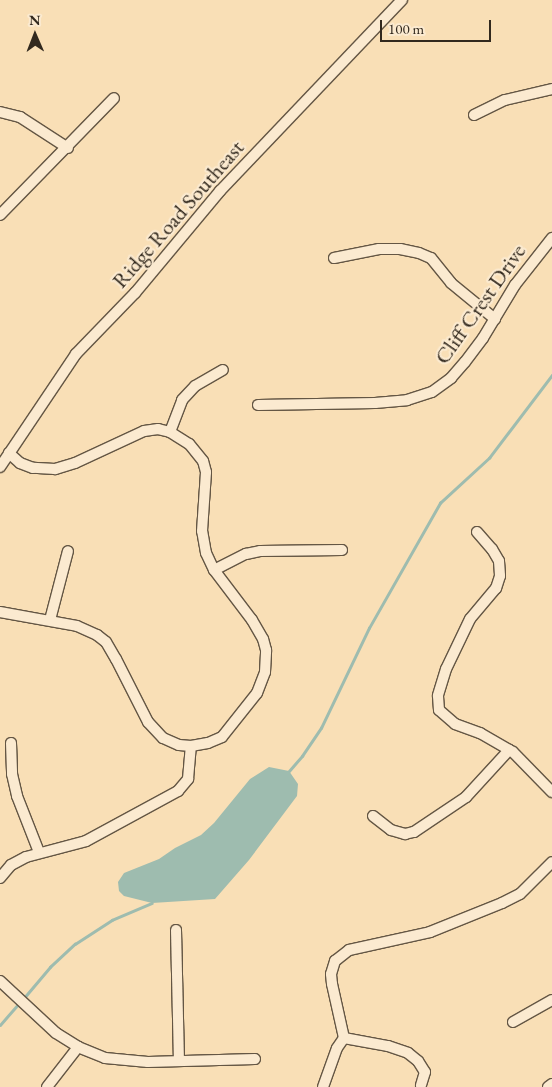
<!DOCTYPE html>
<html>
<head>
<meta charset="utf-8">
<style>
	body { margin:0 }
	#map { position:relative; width:552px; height:1087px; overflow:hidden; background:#f9dfb6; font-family:"EB Garamond",serif }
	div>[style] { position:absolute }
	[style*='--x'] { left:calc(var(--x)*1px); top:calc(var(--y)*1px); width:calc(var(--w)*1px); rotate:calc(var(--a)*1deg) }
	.water>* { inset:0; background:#9ebcaf }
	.stream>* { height:2.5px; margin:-1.25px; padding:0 1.25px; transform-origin:1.25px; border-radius:1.25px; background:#9ebcaf }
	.roads { filter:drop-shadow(1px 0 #645644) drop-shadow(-1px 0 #645644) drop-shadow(0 1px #645644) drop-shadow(0 -1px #645644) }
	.minor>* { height:10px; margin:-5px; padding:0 5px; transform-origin:5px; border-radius:5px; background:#fbead0 }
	span { translate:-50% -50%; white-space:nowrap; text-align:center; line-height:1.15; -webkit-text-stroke:4.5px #fbead0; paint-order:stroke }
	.street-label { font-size:22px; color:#32291e }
	.north { position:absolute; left:10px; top:10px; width:50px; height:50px; -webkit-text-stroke:4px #fbead0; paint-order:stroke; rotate:359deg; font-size:14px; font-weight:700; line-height:20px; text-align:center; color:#32291e }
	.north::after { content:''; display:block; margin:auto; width:18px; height:22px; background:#32291e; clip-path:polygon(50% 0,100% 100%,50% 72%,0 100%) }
	.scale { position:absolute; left:380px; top:20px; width:111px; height:22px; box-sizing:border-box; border:2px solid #32291e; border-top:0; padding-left:6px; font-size:15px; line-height:18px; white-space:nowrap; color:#32291e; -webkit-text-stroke:4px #fbead0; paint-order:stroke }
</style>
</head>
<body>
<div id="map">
	<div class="water">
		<i style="clip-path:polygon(269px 767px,289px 771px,298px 784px,297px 796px,249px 860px,215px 899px,152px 903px,124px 896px,119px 891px,118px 882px,124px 873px,159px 859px,175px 848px,201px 835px,214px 823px,250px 779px)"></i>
	</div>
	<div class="stream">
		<i style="--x:289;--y:771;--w:20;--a:-49"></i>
		<i style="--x:302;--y:756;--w:34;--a:-56"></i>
		<i style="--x:321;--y:728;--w:111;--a:-64.4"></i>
		<i style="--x:369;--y:628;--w:144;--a:-60.4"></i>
		<i style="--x:440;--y:503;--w:67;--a:-42.6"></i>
		<i style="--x:489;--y:458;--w:104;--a:-52.8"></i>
		<i style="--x:23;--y:999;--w:42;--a:-49.8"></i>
		<i style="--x:50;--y:967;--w:34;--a:-43"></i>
		<i style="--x:75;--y:944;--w:44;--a:-33"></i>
		<i style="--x:112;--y:920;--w:43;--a:-23"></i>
		<i style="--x:0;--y:1025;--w:29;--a:-49"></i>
	</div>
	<div class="roads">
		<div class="minor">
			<i style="--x:0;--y:112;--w:21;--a:14"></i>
			<i style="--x:20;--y:117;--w:57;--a:32.9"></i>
			<i style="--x:474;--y:115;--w:34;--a:-26"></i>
			<i style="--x:505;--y:100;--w:48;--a:-13.2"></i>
			<i style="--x:0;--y:215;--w:163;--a:-45.7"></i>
			<i style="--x:334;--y:258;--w:46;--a:-11.3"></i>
			<i style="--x:379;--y:249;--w:21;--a:0"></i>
			<i style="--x:400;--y:249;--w:19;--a:12"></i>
			<i style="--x:419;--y:253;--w:13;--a:23"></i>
			<i style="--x:431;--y:258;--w:32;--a:51"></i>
			<i style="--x:451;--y:283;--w:57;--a:39.3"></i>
			<i style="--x:258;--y:405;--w:117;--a:-1"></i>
			<i style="--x:375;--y:403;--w:32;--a:-5"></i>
			<i style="--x:407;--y:400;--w:26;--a:-18"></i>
			<i style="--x:432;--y:392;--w:24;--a:-36"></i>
			<i style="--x:451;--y:378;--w:21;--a:-49"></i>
			<i style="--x:465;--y:362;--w:30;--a:-53"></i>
			<i style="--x:483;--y:338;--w:62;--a:-58.9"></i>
			<i style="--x:515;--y:285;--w:60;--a:-51.8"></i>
			<i style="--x:170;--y:432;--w:34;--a:-69"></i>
			<i style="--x:182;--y:400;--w:19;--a:-47"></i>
			<i style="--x:195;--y:386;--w:32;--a:-30"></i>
			<i style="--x:0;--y:467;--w:136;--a:-56.1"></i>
			<i style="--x:76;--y:354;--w:85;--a:-46"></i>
			<i style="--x:135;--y:293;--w:133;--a:-50.2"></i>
			<i style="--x:220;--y:191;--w:264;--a:-46.4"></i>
			<i style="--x:477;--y:532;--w:23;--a:49"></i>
			<i style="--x:492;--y:549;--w:14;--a:60"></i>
			<i style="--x:499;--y:561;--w:15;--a:86"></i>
			<i style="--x:500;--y:576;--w:13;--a:108"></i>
			<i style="--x:496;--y:588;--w:40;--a:130"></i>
			<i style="--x:470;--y:619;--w:55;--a:115.6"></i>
			<i style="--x:446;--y:669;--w:28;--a:107"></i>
			<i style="--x:438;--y:696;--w:14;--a:86"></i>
			<i style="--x:439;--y:710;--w:21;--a:41"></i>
			<i style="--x:455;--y:724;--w:27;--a:20"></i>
			<i style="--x:480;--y:733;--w:38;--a:30"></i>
			<i style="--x:513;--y:752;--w:56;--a:45.7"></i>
			<i style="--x:214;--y:570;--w:36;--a:-27"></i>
			<i style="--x:246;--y:554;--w:14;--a:-12"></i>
			<i style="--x:260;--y:551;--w:82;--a:-0.7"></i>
			<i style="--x:0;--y:612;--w:78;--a:10.3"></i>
			<i style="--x:77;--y:626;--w:22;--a:24"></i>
			<i style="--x:97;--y:635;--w:11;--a:38"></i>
			<i style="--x:106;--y:642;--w:20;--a:60"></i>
			<i style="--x:116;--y:659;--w:71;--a:63.1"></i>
			<i style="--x:148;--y:722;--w:22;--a:47"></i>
			<i style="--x:163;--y:738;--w:17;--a:24"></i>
			<i style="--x:179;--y:745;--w:12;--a:5"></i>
			<i style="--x:191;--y:746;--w:17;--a:-10"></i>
			<i style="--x:208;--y:743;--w:15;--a:-23"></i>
			<i style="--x:222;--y:737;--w:56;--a:-51.5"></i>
			<i style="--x:257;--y:693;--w:22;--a:-69"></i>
			<i style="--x:265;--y:672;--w:22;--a:-87"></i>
			<i style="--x:266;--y:650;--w:11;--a:-105"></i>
			<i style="--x:263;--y:639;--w:22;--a:-120"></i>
			<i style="--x:252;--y:620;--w:63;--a:-127.2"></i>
			<i style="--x:214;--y:570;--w:19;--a:-115"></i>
			<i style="--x:206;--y:553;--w:22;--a:-100"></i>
			<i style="--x:202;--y:531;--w:59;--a:-86.1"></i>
			<i style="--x:206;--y:472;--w:11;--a:-105"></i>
			<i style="--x:203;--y:461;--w:22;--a:-129"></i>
			<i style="--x:189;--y:444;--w:22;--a:-148"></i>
			<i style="--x:170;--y:432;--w:12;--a:-166"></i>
			<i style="--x:158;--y:429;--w:14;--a:172"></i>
			<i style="--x:144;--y:431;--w:76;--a:155.1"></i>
			<i style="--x:75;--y:463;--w:21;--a:163"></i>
			<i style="--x:55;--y:469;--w:22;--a:-177"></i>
			<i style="--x:33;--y:468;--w:14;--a:-159"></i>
			<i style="--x:20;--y:463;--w:15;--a:-138"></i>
			<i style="--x:50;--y:620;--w:71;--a:-75.4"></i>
			<i style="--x:11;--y:743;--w:31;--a:88"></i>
			<i style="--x:12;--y:774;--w:23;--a:77"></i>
			<i style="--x:17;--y:796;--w:60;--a:68.6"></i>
			<i style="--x:373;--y:816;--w:23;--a:38"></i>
			<i style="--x:391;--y:830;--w:15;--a:16"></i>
			<i style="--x:405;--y:834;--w:9;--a:-13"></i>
			<i style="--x:414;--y:832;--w:63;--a:-33.9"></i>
			<i style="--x:466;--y:797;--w:64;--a:-47.5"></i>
			<i style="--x:0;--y:878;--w:17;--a:-50"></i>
			<i style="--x:11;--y:865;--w:17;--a:-28"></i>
			<i style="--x:26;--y:857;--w:62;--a:-14.9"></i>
			<i style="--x:86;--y:841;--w:105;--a:-28.5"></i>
			<i style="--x:178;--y:791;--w:16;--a:-50"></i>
			<i style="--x:188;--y:779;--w:33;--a:-85"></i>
			<i style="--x:176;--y:930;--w:131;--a:88.7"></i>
			<i style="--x:0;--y:981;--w:76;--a:42.9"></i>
			<i style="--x:56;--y:1033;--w:26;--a:32"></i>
			<i style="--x:78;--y:1047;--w:29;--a:22"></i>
			<i style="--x:105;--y:1058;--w:43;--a:5.3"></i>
			<i style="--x:148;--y:1062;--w:107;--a:-1.6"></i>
			<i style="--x:513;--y:1022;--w:45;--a:-29.4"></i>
			<i style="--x:344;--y:1038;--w:45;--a:10.3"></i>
			<i style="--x:388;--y:1046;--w:21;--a:19"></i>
			<i style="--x:408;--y:1053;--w:13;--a:39"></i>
			<i style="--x:418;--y:1061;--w:13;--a:58"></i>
			<i style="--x:425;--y:1072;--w:14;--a:107"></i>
			<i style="--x:47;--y:1087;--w:51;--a:-52.2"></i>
			<i style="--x:323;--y:1087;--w:41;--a:-70.3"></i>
			<i style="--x:337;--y:1048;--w:12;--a:-55"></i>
			<i style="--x:344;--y:1038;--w:55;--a:-102.5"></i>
			<i style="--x:332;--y:984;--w:10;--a:-96"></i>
			<i style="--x:331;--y:974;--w:14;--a:-73"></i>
			<i style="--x:335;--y:961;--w:18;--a:-38"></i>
			<i style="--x:349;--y:950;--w:83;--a:-12.5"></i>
			<i style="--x:430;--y:932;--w:78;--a:-21.9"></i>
			<i style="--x:502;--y:903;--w:20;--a:-27"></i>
			<i style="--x:520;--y:894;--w:45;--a:-45"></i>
			<i style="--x:548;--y:1087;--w:5;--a:-37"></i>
		</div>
	</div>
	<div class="street-label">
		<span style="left:178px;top:214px;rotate:-49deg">Ridge Road Southeast</span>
		<span style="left:480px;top:304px;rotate:-55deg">Cliff Crest Drive</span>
	</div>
	<div class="north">N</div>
	<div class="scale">100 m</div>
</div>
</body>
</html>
